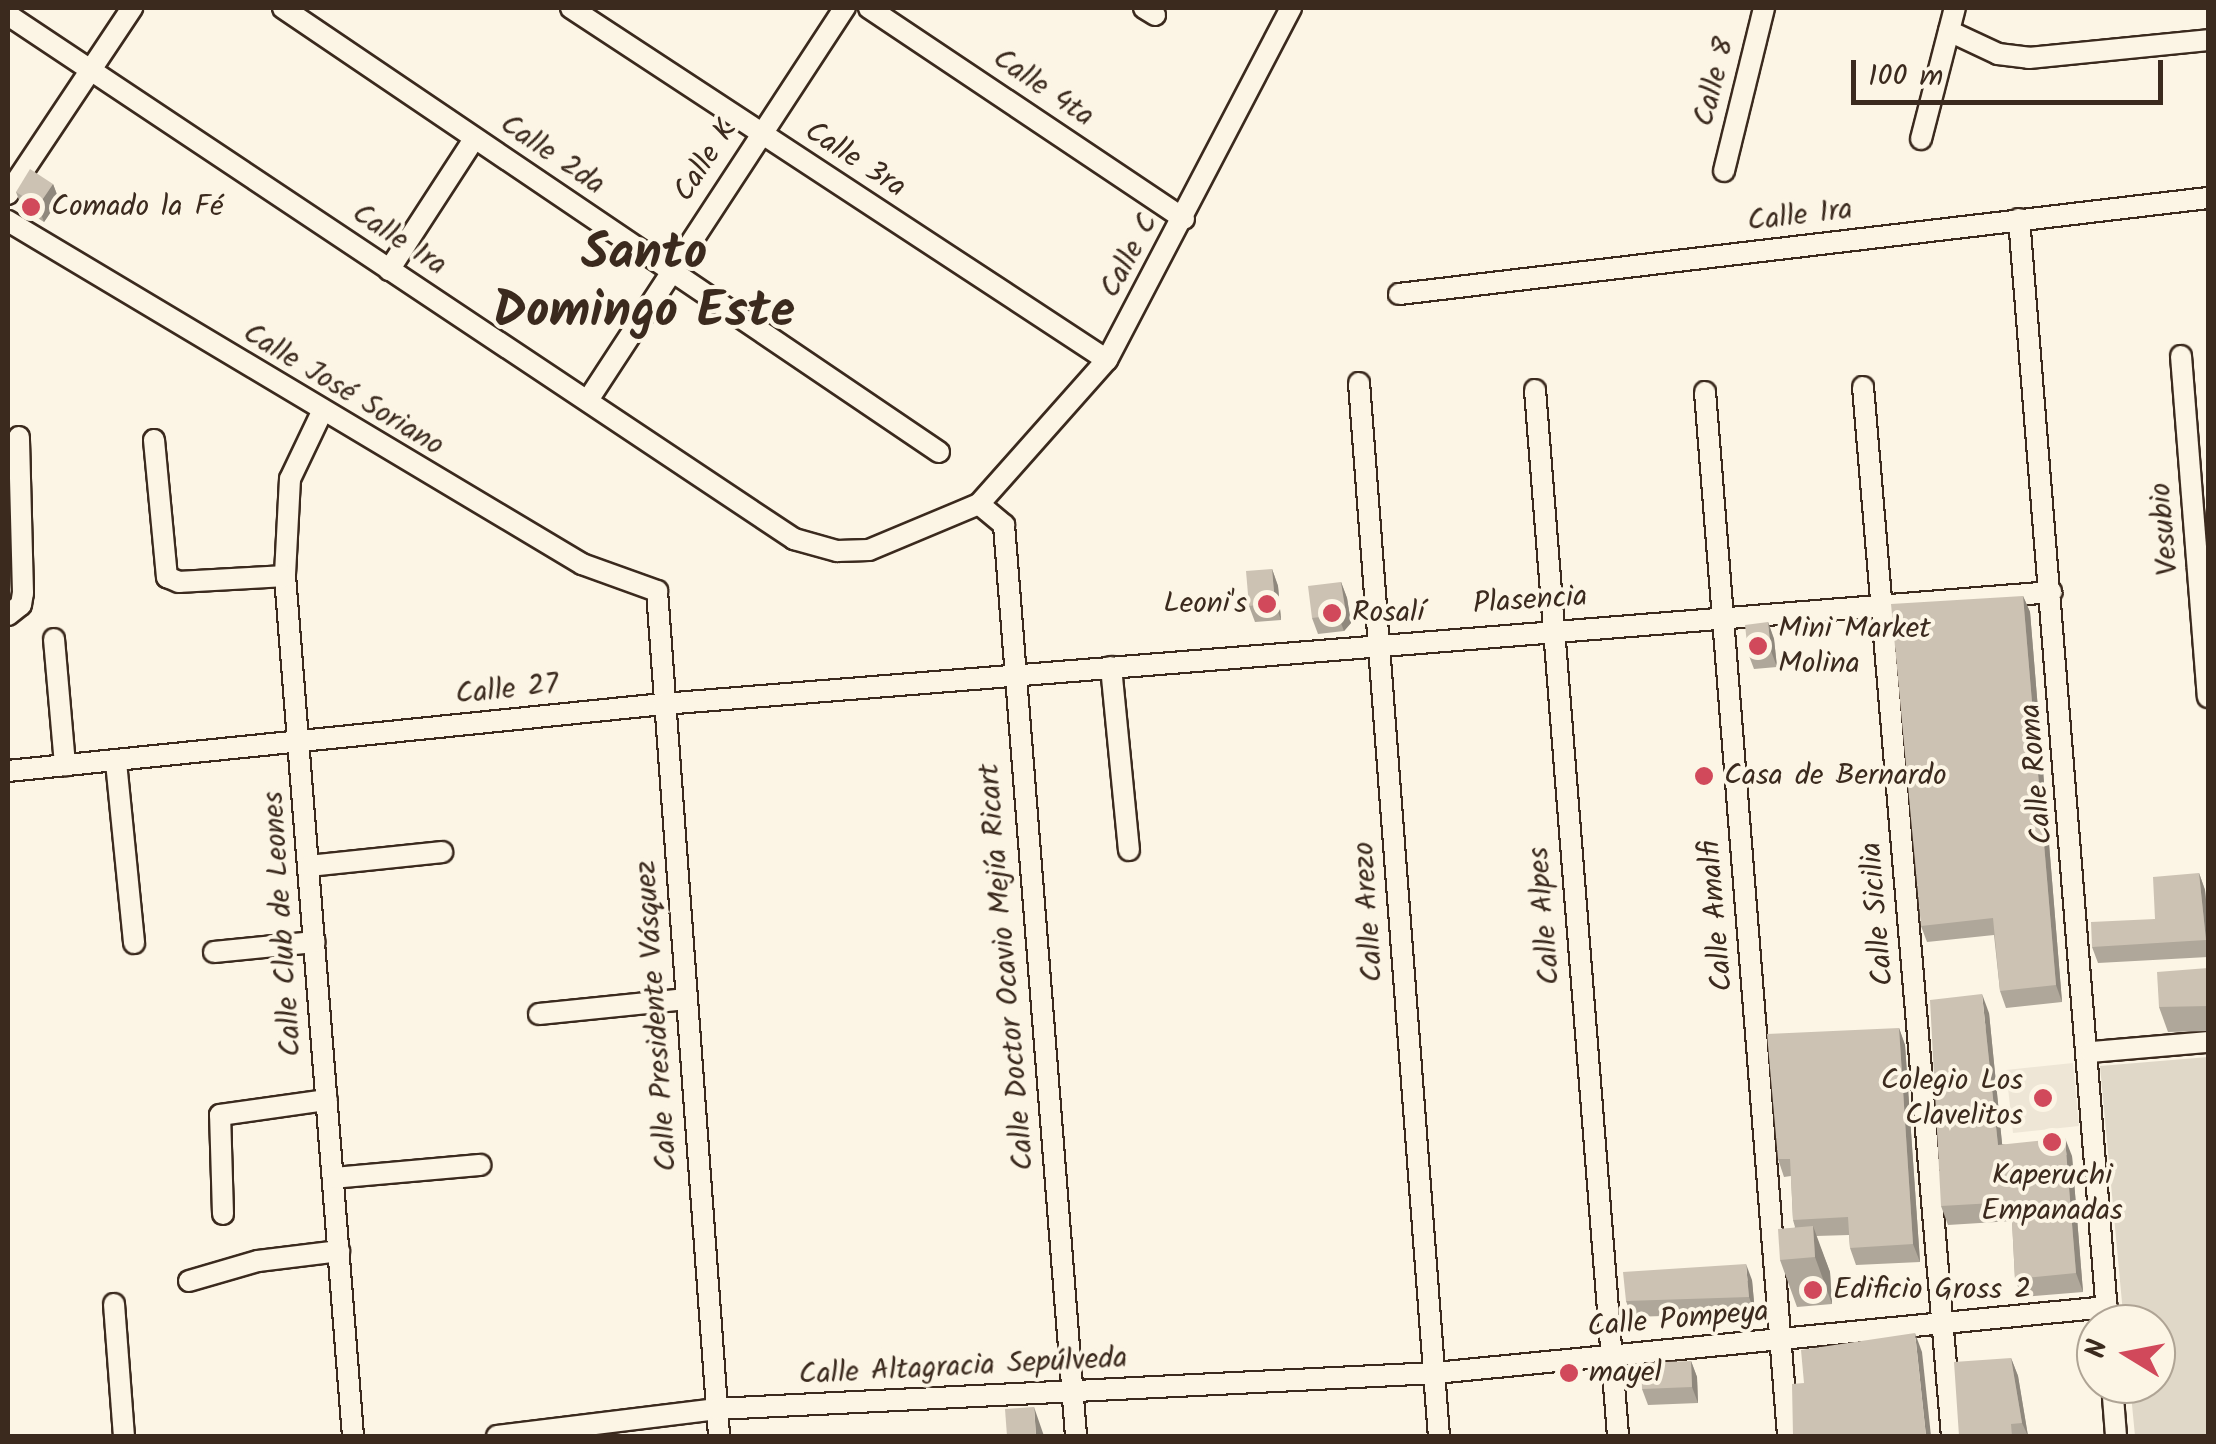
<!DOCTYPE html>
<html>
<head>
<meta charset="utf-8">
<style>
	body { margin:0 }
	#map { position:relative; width:2216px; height:1444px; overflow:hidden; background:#fcf5e5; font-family:Kalam,sans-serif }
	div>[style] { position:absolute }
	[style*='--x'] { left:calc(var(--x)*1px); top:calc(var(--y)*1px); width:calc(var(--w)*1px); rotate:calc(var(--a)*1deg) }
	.built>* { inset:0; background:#eee6d6 }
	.green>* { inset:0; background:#e0d8c8 }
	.roads { filter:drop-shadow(2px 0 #3b2a1e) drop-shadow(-2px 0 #3b2a1e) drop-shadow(0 2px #3b2a1e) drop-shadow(0 -2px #3b2a1e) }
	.street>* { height:20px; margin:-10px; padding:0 10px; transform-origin:10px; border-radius:10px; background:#fcf5e5 }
	.wall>* { inset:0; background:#afa79a }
	.shaded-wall>* { inset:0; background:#8f887d }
	.building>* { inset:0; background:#ccc2b3 }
	.dots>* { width:28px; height:28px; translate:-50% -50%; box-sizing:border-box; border:5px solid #fcf5e5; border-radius:50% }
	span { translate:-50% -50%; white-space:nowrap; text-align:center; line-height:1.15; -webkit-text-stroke:8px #fcf5e5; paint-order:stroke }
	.street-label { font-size:30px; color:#3b2a1e }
	.poi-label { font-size:30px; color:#3b2a1e }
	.left { translate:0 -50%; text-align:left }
	.right { translate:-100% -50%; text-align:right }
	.town-label { font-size:50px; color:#3b2a1e; font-weight:700 }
	.frame { position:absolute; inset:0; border:10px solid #3b2a1e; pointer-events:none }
	.north { position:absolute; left:2076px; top:1304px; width:100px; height:100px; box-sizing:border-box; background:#fcf5e5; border:2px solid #afa495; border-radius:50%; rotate:280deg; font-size:28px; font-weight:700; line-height:40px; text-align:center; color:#3b2a1e }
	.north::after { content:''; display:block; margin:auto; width:35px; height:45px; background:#d1495b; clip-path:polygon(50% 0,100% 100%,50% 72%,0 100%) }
	.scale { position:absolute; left:1851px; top:60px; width:312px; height:45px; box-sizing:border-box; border:5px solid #3b2a1e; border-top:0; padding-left:12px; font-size:30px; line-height:35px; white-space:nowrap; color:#3b2a1e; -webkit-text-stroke:8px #fcf5e5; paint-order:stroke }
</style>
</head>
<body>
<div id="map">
	<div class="built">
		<i style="clip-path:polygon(2073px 1063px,2079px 1126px,2013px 1133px,2006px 1070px)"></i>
	</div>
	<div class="green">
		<i style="clip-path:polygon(2208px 1057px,2208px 1436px,2135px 1436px,2130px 1384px,2156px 1384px,2156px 1324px,2124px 1324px,2100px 1066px)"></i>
	</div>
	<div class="roads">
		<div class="street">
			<i style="--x:283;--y:8;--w:792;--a:34.09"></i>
			<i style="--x:571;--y:8;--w:641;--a:33.29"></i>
			<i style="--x:869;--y:8;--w:379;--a:33.8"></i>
			<i style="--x:1144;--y:8;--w:13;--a:32"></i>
			<i style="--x:8;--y:15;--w:945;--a:33.69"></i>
			<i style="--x:794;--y:539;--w:45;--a:15.6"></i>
			<i style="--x:837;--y:551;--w:32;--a:-2"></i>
			<i style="--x:869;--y:550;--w:119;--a:-22.7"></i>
			<i style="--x:979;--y:504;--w:193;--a:-48.4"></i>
			<i style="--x:1107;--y:360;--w:397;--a:-62.4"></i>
			<i style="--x:1949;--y:31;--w:54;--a:25.1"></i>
			<i style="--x:1998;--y:54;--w:31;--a:7"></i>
			<i style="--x:2029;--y:58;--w:180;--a:-5.7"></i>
			<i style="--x:1921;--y:139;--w:135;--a:-75.5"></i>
			<i style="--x:1724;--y:171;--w:168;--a:-76.2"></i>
			<i style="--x:8;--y:194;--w:224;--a:-56.3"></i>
			<i style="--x:2019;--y:219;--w:1109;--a:85.4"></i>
			<i style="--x:8;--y:221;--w:669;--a:30.86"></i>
			<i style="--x:582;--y:564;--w:80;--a:19.8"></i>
			<i style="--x:657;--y:591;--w:847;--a:85.8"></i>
			<i style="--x:389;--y:270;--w:156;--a:-57"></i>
			<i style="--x:1399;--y:294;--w:815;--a:-6.77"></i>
			<i style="--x:2181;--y:356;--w:342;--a:85.5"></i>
			<i style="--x:1359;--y:383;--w:1056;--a:85.66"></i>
			<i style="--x:1863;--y:387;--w:1053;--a:85.15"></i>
			<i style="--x:1535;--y:390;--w:1049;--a:85.46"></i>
			<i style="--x:1705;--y:392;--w:1047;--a:85.45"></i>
			<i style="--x:588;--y:400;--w:469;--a:-56.8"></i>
			<i style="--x:321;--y:414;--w:72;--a:115.5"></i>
			<i style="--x:290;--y:479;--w:97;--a:93"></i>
			<i style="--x:285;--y:576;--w:863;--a:85.48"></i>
			<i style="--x:154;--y:440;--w:138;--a:84.6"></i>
			<i style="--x:167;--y:577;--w:13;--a:23"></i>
			<i style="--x:179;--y:582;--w:106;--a:-3.2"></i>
			<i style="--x:979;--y:504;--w:33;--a:40"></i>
			<i style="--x:1004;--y:525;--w:914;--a:85.48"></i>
			<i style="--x:8;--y:615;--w:16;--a:-38"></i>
			<i style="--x:21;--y:605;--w:12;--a:-81"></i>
			<i style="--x:23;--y:593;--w:156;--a:-91.5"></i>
			<i style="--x:54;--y:639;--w:127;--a:85"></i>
			<i style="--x:1111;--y:667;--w:184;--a:84.4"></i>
			<i style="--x:116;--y:762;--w:182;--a:84.3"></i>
			<i style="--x:8;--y:771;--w:658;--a:-5.84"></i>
			<i style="--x:663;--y:704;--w:1393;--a:-4.61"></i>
			<i style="--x:309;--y:866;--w:134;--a:-6"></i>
			<i style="--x:214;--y:952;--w:101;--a:-5.7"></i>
			<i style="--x:539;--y:1014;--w:148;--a:-5.8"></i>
			<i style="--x:2091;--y:1052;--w:117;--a:-4.9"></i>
			<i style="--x:333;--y:1178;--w:148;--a:-5.1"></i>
			<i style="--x:223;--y:1214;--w:99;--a:-91.7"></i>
			<i style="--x:220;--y:1115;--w:108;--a:-8"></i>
			<i style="--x:189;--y:1281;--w:72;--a:-16.2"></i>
			<i style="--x:258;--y:1261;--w:82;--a:-7"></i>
			<i style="--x:114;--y:1304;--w:132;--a:85.7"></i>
			<i style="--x:2112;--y:1384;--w:52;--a:85.6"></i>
			<i style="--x:497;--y:1436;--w:222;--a:-7"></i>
			<i style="--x:717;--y:1409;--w:719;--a:-2.87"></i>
			<i style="--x:1435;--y:1373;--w:675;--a:-5.61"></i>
		</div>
	</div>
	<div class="wall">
		<i style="clip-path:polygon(53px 184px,59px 200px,44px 222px,22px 208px,16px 192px)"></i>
		<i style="clip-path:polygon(1272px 569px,1278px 586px,1281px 620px,1255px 622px,1249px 606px)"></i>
		<i style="clip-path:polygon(1341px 582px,1347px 598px,1351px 623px,1344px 631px,1318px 634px,1312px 618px)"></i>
		<i style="clip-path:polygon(2023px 596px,2030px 612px,2062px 1002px,2006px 1008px,2000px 991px,1994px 935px,1927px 942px,1921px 926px)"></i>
		<i style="clip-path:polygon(1768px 622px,1774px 639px,1777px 667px,1754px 669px,1748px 653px)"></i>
		<i style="clip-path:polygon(2199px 873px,2205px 890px,2208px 922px,2208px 957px,2098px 963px,2092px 947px,2155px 919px)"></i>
		<i style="clip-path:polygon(2208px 968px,2208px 1031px,2168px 1032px,2159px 1007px)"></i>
		<i style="clip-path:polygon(1989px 1013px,2002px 1144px,2072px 1156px,2083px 1292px,2022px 1297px,2015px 1279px,2012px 1221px,1948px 1225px,1941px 1206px)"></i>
		<i style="clip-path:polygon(1899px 1028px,1905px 1045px,1920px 1262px,1856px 1265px,1850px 1248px,1849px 1235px,1816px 1236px,1830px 1272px,1832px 1304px,1797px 1307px,1780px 1260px,1795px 1227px,1793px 1220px,1791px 1176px,1784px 1177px,1778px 1159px)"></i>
		<i style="clip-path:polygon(1752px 1280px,1755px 1313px,1632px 1317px,1626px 1301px)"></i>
		<i style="clip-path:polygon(2011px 1358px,2018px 1376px,2028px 1436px,1959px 1436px)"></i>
		<i style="clip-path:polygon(1691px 1361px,1697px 1377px,1698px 1403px,1648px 1405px,1642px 1389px)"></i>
	</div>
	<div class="shaded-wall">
		<i style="clip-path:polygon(53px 184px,59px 200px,44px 222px,38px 206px)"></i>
		<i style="clip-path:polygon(1272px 569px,1278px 586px,1281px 620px,1275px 603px)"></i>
		<i style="clip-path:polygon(1341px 582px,1347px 598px,1351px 623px,1344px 631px,1338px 615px)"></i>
		<i style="clip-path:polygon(2023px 596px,2030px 612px,2062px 1002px,2056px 985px)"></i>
		<i style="clip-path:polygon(1768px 622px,1774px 639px,1777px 667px,1771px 651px)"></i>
		<i style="clip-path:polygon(2199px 873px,2205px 890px,2208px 922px,2208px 946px,2206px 940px)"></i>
		<i style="clip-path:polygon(1982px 994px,1989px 1013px,2004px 1163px,1998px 1145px)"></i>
		<i style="clip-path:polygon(1899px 1028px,1905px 1045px,1920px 1262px,1913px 1244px)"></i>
		<i style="clip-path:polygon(2065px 1138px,2072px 1156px,2083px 1292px,2076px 1273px)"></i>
		<i style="clip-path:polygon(1813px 1226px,1830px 1272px,1832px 1304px,1815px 1257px)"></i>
		<i style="clip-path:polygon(1746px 1264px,1752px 1280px,1755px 1313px,1749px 1297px)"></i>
		<i style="clip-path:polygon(1915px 1333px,1922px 1352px,1931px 1436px,1926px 1436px)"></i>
		<i style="clip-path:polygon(2011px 1358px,2018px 1376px,2028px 1436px,2022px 1423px)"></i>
		<i style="clip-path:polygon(1691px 1361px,1697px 1377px,1698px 1403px,1692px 1387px)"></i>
		<i style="clip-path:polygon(1034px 1407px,1044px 1436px,1036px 1436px)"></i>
	</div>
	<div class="building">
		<i style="clip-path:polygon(30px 169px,53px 184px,38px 206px,16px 192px)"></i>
		<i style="clip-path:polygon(1272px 569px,1275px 603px,1249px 606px,1246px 571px)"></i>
		<i style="clip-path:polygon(1341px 582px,1345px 607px,1338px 615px,1312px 618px,1308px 586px)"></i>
		<i style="clip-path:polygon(2023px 596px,2056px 985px,2000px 991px,1993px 918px,1921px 926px,1891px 604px)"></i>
		<i style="clip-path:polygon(1768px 622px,1771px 651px,1748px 653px,1745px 625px)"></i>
		<i style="clip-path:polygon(2199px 873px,2206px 940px,2092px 947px,2091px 922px,2155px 919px,2153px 877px)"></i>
		<i style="clip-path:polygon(2208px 968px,2208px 1006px,2159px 1007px,2157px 972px)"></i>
		<i style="clip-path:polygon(1982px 994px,1998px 1145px,2065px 1138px,2076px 1273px,2015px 1279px,2011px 1202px,1941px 1206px,1930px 1000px)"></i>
		<i style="clip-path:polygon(1899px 1028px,1913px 1244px,1850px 1248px,1848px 1217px,1793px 1220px,1790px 1159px,1778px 1159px,1767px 1034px)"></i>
		<i style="clip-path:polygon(1813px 1226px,1815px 1257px,1780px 1260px,1778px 1229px)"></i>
		<i style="clip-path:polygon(1746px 1264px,1749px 1297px,1626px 1301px,1623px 1272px)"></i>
		<i style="clip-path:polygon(1915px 1333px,1926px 1436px,1793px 1436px,1792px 1384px,1804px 1383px,1801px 1350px)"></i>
		<i style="clip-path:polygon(2011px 1358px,2022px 1423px,2011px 1424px,2012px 1436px,1959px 1436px,1954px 1362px)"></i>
		<i style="clip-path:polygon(1691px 1361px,1692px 1387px,1642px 1389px,1641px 1363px)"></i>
		<i style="clip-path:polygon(1034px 1407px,1036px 1436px,1007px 1436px,1005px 1409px)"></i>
	</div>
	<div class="dots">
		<i style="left:31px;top:207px;background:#d1495b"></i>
		<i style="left:1267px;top:604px;background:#d1495b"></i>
		<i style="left:1332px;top:613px;background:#d1495b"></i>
		<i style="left:1758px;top:646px;background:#d1495b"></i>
		<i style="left:1704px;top:776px;background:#d1495b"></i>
		<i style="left:2043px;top:1098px;background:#d1495b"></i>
		<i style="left:2052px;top:1142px;background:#d1495b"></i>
		<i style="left:1813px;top:1290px;background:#d1495b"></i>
		<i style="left:1569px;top:1373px;background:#d1495b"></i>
	</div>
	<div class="street-label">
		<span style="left:1715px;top:82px;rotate:-76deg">Calle 8</span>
		<span style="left:1043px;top:88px;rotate:34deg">Calle 4ta</span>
		<span style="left:552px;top:155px;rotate:34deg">Calle 2da</span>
		<span style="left:855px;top:160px;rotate:33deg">Calle 3ra</span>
		<span style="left:706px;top:161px;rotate:-57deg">Calle K</span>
		<span style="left:1800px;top:216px;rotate:-7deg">Calle 1ra</span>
		<span style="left:399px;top:240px;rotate:33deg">Calle 1ra</span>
		<span style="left:1130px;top:256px;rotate:-62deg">Calle C</span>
		<span style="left:343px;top:390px;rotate:31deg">Calle José Soriano</span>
		<span style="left:2165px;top:529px;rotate:-95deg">Vesubio</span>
		<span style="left:1530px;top:601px;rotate:-4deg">Plasencia</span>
		<span style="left:507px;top:690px;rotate:-6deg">Calle 27</span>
		<span style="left:2037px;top:774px;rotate:-95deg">Calle Roma</span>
		<span style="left:1369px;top:912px;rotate:-94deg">Calle Arezo</span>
		<span style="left:1878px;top:914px;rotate:-95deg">Calle Sicilia</span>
		<span style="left:1545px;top:916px;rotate:-95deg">Calle Alpes</span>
		<span style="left:1717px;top:916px;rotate:-95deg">Calle Amalfi</span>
		<span style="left:283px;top:924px;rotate:-94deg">Calle Club de Leones</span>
		<span style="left:1007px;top:967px;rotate:-95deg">Calle Doctor Ocavio Mejía Ricart</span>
		<span style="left:657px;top:1016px;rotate:-94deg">Calle Presidente Vásquez</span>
		<span style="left:1678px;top:1320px;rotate:-5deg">Calle Pompeya</span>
		<span style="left:963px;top:1367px;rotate:-3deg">Calle Altagracia Sepúlveda</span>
	</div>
	<div class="poi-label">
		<span class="left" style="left:51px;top:207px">Comado la Fé</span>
		<span class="right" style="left:1247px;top:604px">Leoni's</span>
		<span class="left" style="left:1352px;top:613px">Rosalí</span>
		<span class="left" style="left:1778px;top:646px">Mini Market<br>Molina</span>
		<span class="left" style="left:1724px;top:776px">Casa de Bernardo</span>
		<span class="right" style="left:2023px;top:1098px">Colegio Los<br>Clavelitos</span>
		<span style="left:2052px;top:1193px">Kaperuchi<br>Empanadas</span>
		<span class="left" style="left:1833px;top:1290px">Edificio Gross 2</span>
		<span class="left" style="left:1589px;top:1373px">mayel</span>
	</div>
	<div class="town-label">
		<span style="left:644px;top:284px">Santo<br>Domingo Este</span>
	</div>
	<div class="frame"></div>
	<div class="north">N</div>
	<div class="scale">100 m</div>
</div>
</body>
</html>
